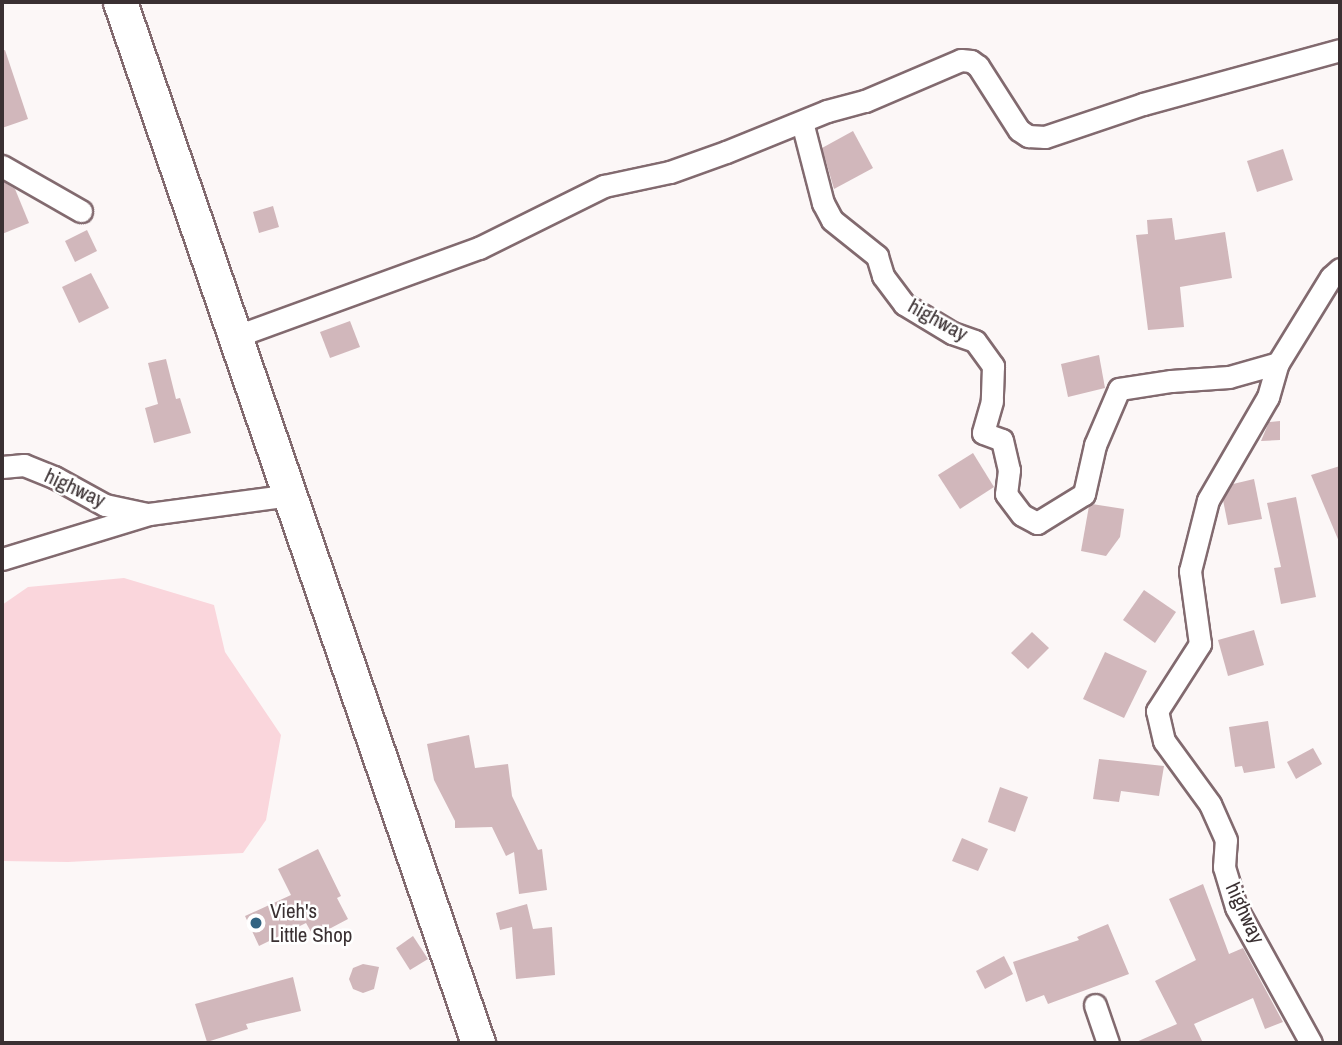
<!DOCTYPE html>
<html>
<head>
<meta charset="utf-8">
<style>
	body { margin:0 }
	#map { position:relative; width:1342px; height:1045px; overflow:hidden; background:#fcf7f7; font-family:"Archivo Narrow",sans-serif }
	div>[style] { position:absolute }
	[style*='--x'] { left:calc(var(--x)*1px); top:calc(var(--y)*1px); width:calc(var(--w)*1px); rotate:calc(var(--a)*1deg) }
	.green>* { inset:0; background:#fad6dc }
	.building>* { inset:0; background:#d1b7bb }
	.roads { filter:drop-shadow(2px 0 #826a6f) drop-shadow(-2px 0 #826a6f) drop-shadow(0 2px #826a6f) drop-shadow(0 -2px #826a6f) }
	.street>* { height:21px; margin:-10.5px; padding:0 10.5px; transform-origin:10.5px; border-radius:10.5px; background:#fff }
	.primary>* { height:33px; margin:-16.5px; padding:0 16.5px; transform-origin:16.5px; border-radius:16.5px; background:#fff }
	.dots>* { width:19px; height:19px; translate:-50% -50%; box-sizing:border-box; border:4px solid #fff; border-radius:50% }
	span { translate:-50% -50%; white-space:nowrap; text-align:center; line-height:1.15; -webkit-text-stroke:5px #fff; paint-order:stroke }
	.street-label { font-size:21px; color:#3a3032 }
	.poi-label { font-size:21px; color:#3a3032 }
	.left { translate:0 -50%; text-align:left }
	.frame { position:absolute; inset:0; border:4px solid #3a3032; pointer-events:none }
</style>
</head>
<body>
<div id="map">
	<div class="green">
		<i style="clip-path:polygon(124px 578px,214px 605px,225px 652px,281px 735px,266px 820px,243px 853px,68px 862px,2px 861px,2px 605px,28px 587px)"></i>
	</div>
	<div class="building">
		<i style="clip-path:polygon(5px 50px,28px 119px,2px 128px,2px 51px)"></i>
		<i style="clip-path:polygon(853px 131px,873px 168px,834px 189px,822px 148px)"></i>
		<i style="clip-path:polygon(1283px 149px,1293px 180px,1257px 192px,1247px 161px)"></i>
		<i style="clip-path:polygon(2px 181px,15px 189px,29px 223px,2px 234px)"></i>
		<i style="clip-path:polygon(273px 206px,279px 227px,259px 233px,253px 212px)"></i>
		<i style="clip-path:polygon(1172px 218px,1175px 240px,1225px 232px,1232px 278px,1180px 287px,1184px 327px,1148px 330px,1136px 235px,1148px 234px,1147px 220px)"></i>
		<i style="clip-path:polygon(87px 230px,97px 251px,75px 262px,65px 241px)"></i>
		<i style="clip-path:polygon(91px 273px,109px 308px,79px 323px,62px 287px)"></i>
		<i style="clip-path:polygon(350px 321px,360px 347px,330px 358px,320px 332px)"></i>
		<i style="clip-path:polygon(1099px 355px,1105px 388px,1068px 397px,1061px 364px)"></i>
		<i style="clip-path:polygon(166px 359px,176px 399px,180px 398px,191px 433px,154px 443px,145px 408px,158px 404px,148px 363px)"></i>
		<i style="clip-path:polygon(1280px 421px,1280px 440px,1261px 441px,1269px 422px)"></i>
		<i style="clip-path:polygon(973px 453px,994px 487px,960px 509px,938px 475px)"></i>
		<i style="clip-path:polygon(1340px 466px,1340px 544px,1311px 475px)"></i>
		<i style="clip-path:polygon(1254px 479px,1262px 519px,1228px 525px,1223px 500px,1233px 484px)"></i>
		<i style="clip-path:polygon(1296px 497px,1316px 597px,1281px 604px,1274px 568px,1281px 567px,1267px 503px)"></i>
		<i style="clip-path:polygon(1092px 504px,1124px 509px,1120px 537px,1106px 556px,1081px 551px,1089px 506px)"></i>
		<i style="clip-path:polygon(1144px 590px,1176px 612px,1155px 643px,1123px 620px)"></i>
		<i style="clip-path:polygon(1254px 630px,1264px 665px,1228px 676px,1218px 640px)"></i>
		<i style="clip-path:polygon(1032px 632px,1049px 648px,1028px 669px,1011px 653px)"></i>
		<i style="clip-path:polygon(1105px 652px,1147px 671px,1124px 718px,1083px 699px)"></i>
		<i style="clip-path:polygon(1268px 721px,1275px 768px,1244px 773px,1242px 766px,1235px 767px,1229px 727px)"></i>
		<i style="clip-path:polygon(469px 735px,475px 768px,508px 764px,512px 796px,538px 850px,542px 849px,547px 890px,519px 894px,514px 852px,506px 856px,492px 827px,455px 828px,455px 821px,434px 780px,427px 744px)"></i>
		<i style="clip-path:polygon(1313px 748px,1322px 764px,1296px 779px,1287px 762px)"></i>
		<i style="clip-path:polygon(1099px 759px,1164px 766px,1159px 796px,1121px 791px,1119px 802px,1093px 799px)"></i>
		<i style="clip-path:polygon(1000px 787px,1028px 797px,1015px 832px,988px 822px)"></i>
		<i style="clip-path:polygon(962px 838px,988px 849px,978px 871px,952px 861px)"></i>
		<i style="clip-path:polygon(318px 849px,341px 896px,337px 898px,348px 919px,314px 937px,306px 923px,259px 946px,245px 916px,291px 895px,278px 869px)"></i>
		<i style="clip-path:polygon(1203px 884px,1229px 954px,1243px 948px,1283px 1022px,1265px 1029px,1253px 998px,1194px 1024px,1203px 1043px,1134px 1043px,1177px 1024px,1155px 981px,1196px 960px,1169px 899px)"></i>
		<i style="clip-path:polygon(527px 904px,533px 929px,552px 927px,555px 975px,516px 979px,512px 927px,500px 930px,496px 913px)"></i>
		<i style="clip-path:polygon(1108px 924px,1129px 974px,1048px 1004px,1044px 995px,1026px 1002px,1013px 962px,1079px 940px,1077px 937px)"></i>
		<i style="clip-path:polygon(413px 936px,428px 959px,410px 970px,396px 948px)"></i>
		<i style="clip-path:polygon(1004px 956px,1013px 974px,985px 989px,976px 971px)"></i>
		<i style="clip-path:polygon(363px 964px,379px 967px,374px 989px,363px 993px,353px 989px,349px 979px,353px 968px)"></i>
		<i style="clip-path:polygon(293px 977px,301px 1011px,246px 1024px,248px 1029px,207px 1042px,195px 1004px)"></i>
	</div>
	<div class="roads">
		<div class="street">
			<i style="--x:802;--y:122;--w:84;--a:75.5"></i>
			<i style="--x:823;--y:203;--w:19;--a:62"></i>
			<i style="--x:832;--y:220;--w:58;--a:38.7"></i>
			<i style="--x:877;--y:256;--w:21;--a:73"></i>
			<i style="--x:883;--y:276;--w:35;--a:53"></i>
			<i style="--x:904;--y:304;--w:56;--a:31.1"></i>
			<i style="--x:952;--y:333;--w:24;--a:19"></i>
			<i style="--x:975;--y:341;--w:31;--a:54"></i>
			<i style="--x:993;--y:366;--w:35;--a:92"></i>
			<i style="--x:992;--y:401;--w:33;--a:106"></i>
			<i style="--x:983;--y:433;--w:20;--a:20"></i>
			<i style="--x:1002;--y:440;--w:31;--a:77"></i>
			<i style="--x:1009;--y:470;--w:24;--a:97"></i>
			<i style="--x:1006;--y:494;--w:26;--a:53"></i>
			<i style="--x:1022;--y:515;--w:17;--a:28"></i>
			<i style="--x:1037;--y:523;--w:55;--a:-31.7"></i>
			<i style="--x:1084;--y:494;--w:50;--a:-77.3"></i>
			<i style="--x:1095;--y:445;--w:61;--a:-66.8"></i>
			<i style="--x:1119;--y:389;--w:53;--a:-8.7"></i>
			<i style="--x:1171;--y:381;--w:58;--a:-3.9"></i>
			<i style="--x:1229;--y:377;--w:51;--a:-15.9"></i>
			<i style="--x:2;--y:166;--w:91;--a:29.7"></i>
			<i style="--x:234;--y:337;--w:261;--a:-20"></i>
			<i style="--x:479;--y:248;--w:140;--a:-26.4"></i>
			<i style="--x:604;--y:186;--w:67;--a:-12"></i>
			<i style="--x:670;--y:172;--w:59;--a:-19.7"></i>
			<i style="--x:726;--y:152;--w:109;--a:-22.1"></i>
			<i style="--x:827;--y:111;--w:39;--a:-15"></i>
			<i style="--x:865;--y:101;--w:104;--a:-23.1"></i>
			<i style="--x:961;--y:60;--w:10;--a:6"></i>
			<i style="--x:971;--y:61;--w:9;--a:36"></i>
			<i style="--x:978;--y:66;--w:76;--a:57.4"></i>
			<i style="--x:1019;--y:130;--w:11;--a:34"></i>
			<i style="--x:1028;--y:136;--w:17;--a:3"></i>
			<i style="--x:1045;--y:137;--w:103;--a:-18.6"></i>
			<i style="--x:1143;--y:104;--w:204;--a:-15.3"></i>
			<i style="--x:2;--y:467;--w:22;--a:-5"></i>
			<i style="--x:24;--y:465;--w:32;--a:22"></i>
			<i style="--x:54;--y:477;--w:58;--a:28.8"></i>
			<i style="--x:105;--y:505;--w:43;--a:12.1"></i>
			<i style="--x:2;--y:559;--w:154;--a:-17"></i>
			<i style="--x:149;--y:514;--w:144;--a:-7.6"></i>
			<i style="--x:1095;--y:1005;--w:40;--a:71.1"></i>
			<i style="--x:1311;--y:1043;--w:155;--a:-118.9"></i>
			<i style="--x:1236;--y:907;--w:42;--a:-106.7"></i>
			<i style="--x:1224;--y:867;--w:27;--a:-86"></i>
			<i style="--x:1226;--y:840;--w:39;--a:-114"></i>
			<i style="--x:1210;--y:804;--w:78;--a:-126.1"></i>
			<i style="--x:1164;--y:741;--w:31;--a:-103"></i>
			<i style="--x:1157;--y:711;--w:80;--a:-57.3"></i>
			<i style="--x:1200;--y:644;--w:74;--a:-97.8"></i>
			<i style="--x:1190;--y:571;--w:73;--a:-75.8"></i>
			<i style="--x:1208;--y:500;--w:119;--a:-59.8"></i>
			<i style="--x:1268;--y:397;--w:35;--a:-74"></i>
			<i style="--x:1278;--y:363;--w:101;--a:-58.4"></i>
			<i style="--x:1331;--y:277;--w:12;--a:-42"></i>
		</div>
		<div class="primary">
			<i style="--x:120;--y:2;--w:1101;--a:71.02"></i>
		</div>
	</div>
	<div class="dots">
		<i style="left:256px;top:923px;background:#326381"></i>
	</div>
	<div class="street-label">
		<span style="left:938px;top:320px;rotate:29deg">highway</span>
		<span style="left:75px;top:488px;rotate:25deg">highway</span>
		<span style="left:1245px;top:913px;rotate:65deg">highway</span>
	</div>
	<div class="poi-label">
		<span class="left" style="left:270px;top:923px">Vieh's<br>Little Shop</span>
	</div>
	<div class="frame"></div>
</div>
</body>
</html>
